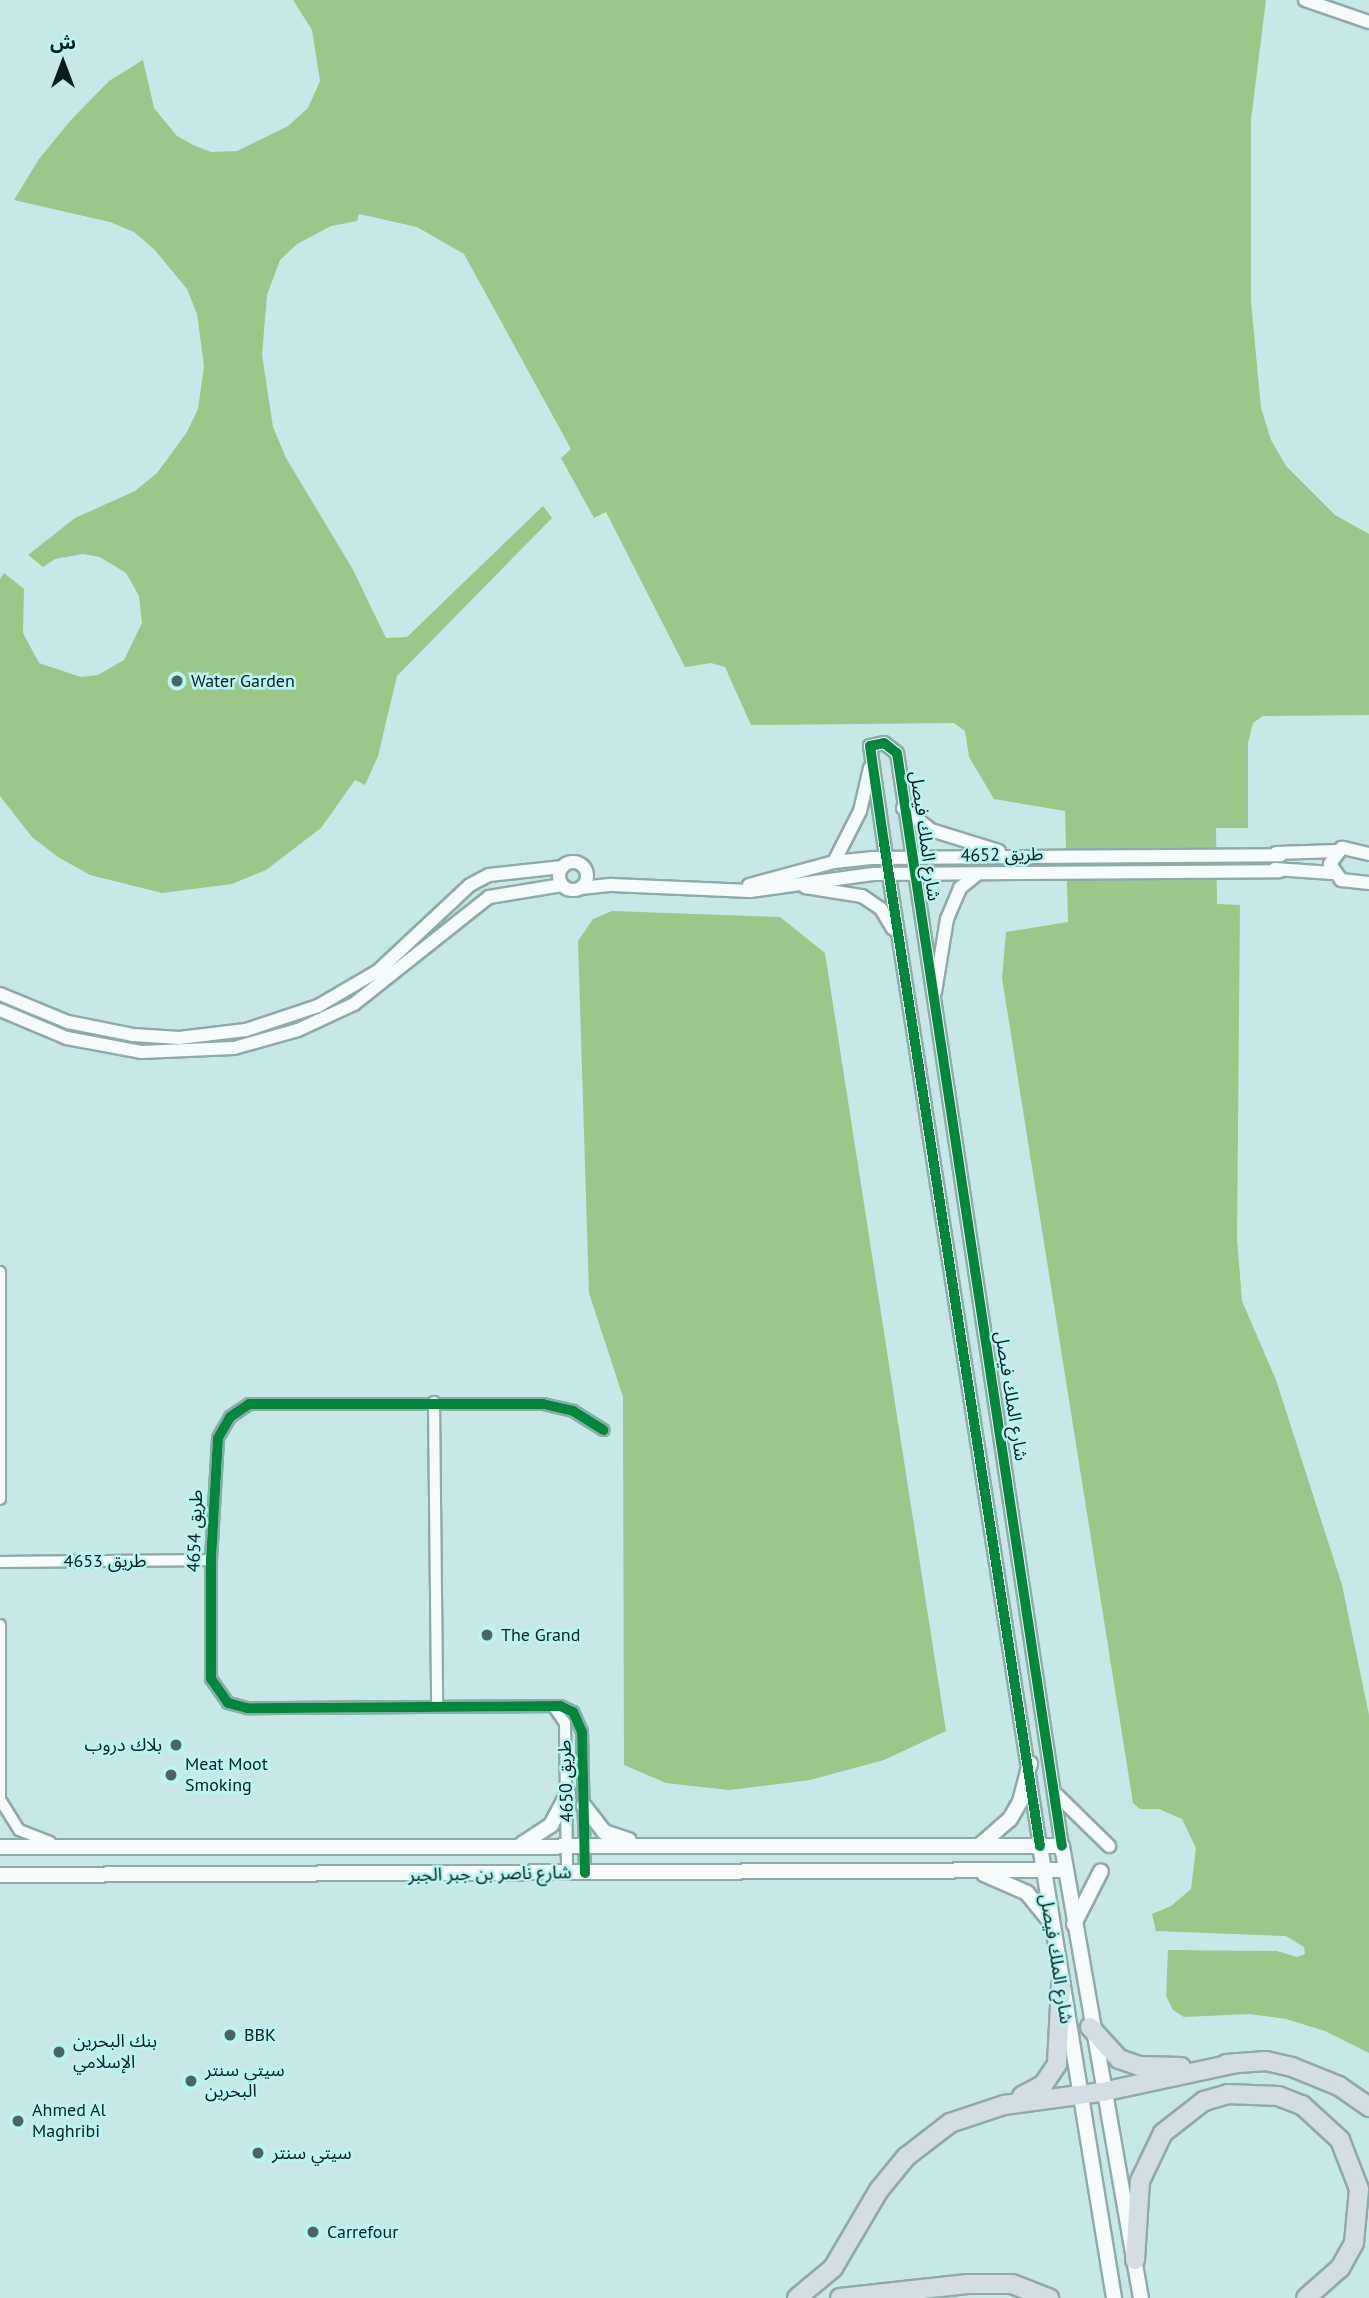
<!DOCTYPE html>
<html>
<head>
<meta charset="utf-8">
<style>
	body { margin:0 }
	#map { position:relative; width:1369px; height:2298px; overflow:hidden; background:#c6e8e7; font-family:"PT Sans","Noto Sans Arabic",sans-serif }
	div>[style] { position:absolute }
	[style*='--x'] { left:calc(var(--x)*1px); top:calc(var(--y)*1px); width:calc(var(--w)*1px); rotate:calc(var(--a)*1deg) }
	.water>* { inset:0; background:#99c888 }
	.roads { filter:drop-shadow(2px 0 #8faaa9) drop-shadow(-2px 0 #8faaa9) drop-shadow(0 2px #8faaa9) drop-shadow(0 -2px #8faaa9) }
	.minor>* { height:10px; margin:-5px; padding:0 5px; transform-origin:5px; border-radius:5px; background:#f6fcfb }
	.tertiary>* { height:12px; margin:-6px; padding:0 6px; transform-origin:6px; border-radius:6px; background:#f6fcfb }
	.tertiary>.ring { margin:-6px; padding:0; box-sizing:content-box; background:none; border:12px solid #f6fcfb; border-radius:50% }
	.secondary>* { height:14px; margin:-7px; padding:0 7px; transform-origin:7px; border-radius:7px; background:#f6fcfb }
	.motorway>* { height:18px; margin:-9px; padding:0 9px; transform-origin:9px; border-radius:9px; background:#d3dee4 }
	.cycleway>* { height:10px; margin:-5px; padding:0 5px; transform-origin:5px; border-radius:5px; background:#00873e }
	.dots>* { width:19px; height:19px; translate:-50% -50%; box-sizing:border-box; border:4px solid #b8f6f4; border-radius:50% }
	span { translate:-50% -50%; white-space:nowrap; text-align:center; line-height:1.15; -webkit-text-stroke:5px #b8f6f4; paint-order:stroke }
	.poi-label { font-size:18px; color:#061f1e }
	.left { translate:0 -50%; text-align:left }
	.right { translate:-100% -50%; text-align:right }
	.street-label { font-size:18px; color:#061f1e }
	.north { position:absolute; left:28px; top:28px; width:70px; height:70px; -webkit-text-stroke:5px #b8f6f4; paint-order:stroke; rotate:0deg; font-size:19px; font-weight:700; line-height:28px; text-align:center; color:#061f1e }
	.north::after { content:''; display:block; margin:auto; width:24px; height:32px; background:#061f1e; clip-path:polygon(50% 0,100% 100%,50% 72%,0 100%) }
</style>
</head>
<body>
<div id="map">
	<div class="water">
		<i style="clip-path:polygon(293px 0,1266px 0,1251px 120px,1251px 302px,1261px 408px,1271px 440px,1286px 466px,1335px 515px,1369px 534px,1369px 715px,1263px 716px,1253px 723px,1248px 743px,1248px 828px,1216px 828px,1217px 904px,1240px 905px,1237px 1238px,1242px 1301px,1276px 1380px,1342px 1585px,1369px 1715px,1369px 2053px,1325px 2031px,1286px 2019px,1249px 2014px,1184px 2017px,1173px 2010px,1166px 1996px,1168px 1950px,1277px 1951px,1297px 1957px,1305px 1954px,1304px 1947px,1286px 1936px,1156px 1931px,1152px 1914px,1171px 1906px,1191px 1889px,1196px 1848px,1182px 1819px,1159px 1809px,1140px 1809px,1133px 1803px,1002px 978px,1006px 932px,1068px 922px,1065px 811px,994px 799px,969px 757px,965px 731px,954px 723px,751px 725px,725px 667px,711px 663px,685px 667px,606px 512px,594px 518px,561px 458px,571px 449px,464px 254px,417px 227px,359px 214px,357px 221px,331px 226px,297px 244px,280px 260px,267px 295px,262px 355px,273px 427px,286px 458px,352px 568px,386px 638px,407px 637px,543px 506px,552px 518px,397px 676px,378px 756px,365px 785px,355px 780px,321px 828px,266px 870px,232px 884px,162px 893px,90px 875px,58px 857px,32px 837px,0 796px,0 579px,4px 573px,24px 589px,23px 633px,39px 663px,81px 677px,98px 675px,124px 660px,142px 623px,139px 596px,126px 573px,100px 557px,83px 554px,55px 559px,43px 567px,28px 555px,75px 518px,135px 491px,157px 473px,187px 432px,198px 409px,204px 366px,197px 314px,187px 289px,154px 249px,134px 232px,110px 222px,14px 200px,39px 159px,71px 120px,109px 81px,143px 60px,154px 108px,177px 136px,193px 145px,211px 152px,237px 151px,288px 126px,308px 108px,320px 81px,312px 30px)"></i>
		<i style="clip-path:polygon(612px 911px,780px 917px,825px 953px,946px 1731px,884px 1760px,810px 1780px,729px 1790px,666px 1783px,624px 1765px,623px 1397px,589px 1293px,578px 941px,593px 919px)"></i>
	</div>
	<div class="roads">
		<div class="minor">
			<i style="--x:0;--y:1272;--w:227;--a:90"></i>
			<i style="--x:434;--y:1402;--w:304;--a:89.4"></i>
			<i style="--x:0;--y:1562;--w:211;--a:-0.5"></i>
			<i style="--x:0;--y:1625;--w:179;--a:90"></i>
			<i style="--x:553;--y:1706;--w:21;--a:55"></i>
			<i style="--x:565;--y:1723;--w:150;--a:89.2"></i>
			<i style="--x:1;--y:1801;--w:34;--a:58"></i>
			<i style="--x:19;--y:1830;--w:33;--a:21"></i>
			<i style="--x:585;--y:1873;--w:141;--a:-91.2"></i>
			<i style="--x:582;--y:1732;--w:22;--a:-114"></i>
			<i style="--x:573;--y:1712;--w:14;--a:-155"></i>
			<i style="--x:560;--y:1706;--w:313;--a:179.6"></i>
			<i style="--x:247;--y:1708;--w:20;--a:-165"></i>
			<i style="--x:228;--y:1703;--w:29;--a:-125"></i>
			<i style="--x:211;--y:1679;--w:119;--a:-90"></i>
			<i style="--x:211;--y:1560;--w:122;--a:-86.7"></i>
			<i style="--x:218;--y:1438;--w:24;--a:-60"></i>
			<i style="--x:230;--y:1417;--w:23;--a:-34"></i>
			<i style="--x:249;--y:1404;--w:294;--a:0"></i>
			<i style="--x:543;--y:1404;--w:31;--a:13"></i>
			<i style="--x:573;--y:1411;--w:36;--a:32"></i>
		</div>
		<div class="tertiary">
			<i style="--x:1305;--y:0;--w:68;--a:19"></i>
			<i style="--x:903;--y:808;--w:36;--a:38"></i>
			<i style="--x:931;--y:830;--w:71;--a:17.2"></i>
			<i style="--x:1276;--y:853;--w:61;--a:-1.9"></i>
			<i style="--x:1369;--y:854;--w:28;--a:-167"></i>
			<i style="--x:1342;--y:848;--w:20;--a:127"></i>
			<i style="--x:1330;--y:864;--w:19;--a:55"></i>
			<i style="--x:1341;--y:880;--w:28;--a:6"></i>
			<i style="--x:834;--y:862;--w:57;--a:-63"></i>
			<i style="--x:860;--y:811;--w:44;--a:-76.9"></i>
			<i class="ring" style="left:559px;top:862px;width:16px;height:16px"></i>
			<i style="--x:1275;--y:869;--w:57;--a:4"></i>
			<i style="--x:749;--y:885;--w:88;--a:-15.1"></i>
			<i style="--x:834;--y:862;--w:37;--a:-6"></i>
			<i style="--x:871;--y:858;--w:410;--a:-0.4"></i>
			<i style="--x:805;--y:887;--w:58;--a:9"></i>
			<i style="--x:862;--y:896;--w:23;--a:34"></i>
			<i style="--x:881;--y:909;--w:23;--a:59"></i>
			<i style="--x:581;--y:888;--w:31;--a:-6"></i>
			<i style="--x:612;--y:885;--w:138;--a:2.5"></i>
			<i style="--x:750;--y:891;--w:124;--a:-7.9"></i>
			<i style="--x:873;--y:874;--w:407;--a:-0.4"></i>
			<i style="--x:935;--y:992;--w:74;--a:-80.7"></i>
			<i style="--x:947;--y:919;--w:34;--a:-67"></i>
			<i style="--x:960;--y:888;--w:21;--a:-39"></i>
			<i style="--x:0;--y:994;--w:74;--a:22.4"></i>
			<i style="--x:68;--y:1022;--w:66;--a:11.3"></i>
			<i style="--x:133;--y:1035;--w:46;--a:3.7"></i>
			<i style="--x:179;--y:1038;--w:67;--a:-6.8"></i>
			<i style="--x:246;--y:1030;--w:76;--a:-18.4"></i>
			<i style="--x:318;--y:1006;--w:69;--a:-30.3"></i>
			<i style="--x:378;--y:971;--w:126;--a:-43.1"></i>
			<i style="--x:470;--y:885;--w:21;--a:-28"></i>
			<i style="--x:489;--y:875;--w:74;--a:-6.2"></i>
			<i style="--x:0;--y:1010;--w:73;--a:22.7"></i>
			<i style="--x:67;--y:1038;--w:75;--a:10.7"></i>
			<i style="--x:141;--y:1052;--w:93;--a:-2.5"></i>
			<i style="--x:234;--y:1048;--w:66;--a:-15.7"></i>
			<i style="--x:298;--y:1030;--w:62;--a:-24.9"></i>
			<i style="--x:354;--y:1004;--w:172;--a:-38.4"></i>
			<i style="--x:489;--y:897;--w:74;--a:-9.3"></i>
			<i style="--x:1057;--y:1795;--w:73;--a:44.4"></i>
			<i style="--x:1040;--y:1846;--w:1015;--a:-98.84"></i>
			<i style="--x:884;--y:843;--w:98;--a:-98.2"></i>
			<i style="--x:870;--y:746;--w:14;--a:-12"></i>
			<i style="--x:884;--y:743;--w:16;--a:38"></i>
			<i style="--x:897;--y:753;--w:1105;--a:81.42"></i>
		</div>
		<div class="secondary">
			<i style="--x:584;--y:1806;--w:33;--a:52"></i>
			<i style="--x:604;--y:1832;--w:26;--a:18"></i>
			<i style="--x:522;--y:1844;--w:35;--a:-33"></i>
			<i style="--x:551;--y:1825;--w:36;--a:-62"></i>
			<i style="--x:979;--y:1846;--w:41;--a:-41.1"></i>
			<i style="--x:1010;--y:1819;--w:20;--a:-60"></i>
			<i style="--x:1020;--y:1802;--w:40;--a:-75.6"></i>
			<i style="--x:1040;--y:1846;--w:458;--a:80.7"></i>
			<i style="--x:0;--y:1847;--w:1062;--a:-0.05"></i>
			<i style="--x:1062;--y:1846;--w:459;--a:80.1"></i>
			<i style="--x:984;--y:1874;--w:47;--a:23.8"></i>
			<i style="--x:1027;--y:1893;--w:33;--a:51"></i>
			<i style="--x:0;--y:1875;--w:1065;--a:-0.27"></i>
			<i style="--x:1074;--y:1924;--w:59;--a:-63"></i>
		</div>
		<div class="motorway">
			<i style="--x:1090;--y:2027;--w:43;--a:47.8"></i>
			<i style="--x:1119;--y:2059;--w:21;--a:19"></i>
			<i style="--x:1139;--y:2066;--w:42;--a:1.4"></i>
			<i style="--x:1226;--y:2064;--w:40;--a:-4.3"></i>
			<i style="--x:1266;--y:2061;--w:27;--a:13"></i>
			<i style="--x:1292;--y:2067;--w:51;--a:22"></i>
			<i style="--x:1339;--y:2086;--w:37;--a:35"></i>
			<i style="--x:1022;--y:2096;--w:24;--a:-28"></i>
			<i style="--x:1043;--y:2085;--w:25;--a:-56"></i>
			<i style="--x:1057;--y:2064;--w:79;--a:-87.1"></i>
			<i style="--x:1135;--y:2260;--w:79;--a:-86.4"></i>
			<i style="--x:1140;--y:2181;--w:53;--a:-64.4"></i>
			<i style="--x:1163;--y:2133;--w:52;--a:-38"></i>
			<i style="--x:1204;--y:2101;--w:25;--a:-16"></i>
			<i style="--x:1228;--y:2094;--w:50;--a:2.3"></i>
			<i style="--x:1278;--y:2096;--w:26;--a:21"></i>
			<i style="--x:1302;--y:2105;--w:52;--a:42.6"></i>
			<i style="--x:1340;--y:2140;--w:53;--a:68.8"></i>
			<i style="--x:1359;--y:2189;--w:54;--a:95.3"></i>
			<i style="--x:1354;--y:2243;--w:29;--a:119"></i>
			<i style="--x:1340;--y:2268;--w:45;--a:138.6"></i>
			<i style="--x:797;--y:2298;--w:47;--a:-39.8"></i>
			<i style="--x:833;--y:2268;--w:91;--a:-59.5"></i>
			<i style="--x:879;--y:2190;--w:43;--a:-50.7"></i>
			<i style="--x:906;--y:2157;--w:56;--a:-37.7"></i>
			<i style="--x:950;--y:2123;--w:57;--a:-18.4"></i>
			<i style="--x:1004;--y:2105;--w:99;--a:-7.6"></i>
			<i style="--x:1102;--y:2092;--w:138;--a:-12.1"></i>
			<i style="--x:840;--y:2298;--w:128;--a:-6.3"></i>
			<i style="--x:967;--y:2284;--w:45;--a:0"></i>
			<i style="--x:1012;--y:2284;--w:40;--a:21"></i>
		</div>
	</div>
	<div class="cycleway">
		<i style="--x:1040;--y:1846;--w:1015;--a:-98.84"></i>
		<i style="--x:884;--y:843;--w:98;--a:-98.2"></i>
		<i style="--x:870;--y:746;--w:14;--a:-12"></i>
		<i style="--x:884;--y:743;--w:16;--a:38"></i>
		<i style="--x:897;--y:753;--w:1105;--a:81.42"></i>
		<i style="--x:585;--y:1873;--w:141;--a:-91.2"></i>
		<i style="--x:582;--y:1732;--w:22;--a:-114"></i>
		<i style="--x:573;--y:1712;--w:14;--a:-155"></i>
		<i style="--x:560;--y:1706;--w:313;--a:179.6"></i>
		<i style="--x:247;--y:1708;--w:20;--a:-165"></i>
		<i style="--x:228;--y:1703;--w:29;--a:-125"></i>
		<i style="--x:211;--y:1679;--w:119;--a:-90"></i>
		<i style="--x:211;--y:1560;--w:122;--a:-86.7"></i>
		<i style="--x:218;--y:1438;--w:24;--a:-60"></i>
		<i style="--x:230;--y:1417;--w:23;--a:-34"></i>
		<i style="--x:249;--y:1404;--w:294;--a:0"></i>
		<i style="--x:543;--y:1404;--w:31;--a:13"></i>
		<i style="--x:573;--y:1411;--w:36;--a:32"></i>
	</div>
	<div class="dots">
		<i style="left:177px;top:681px;background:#496564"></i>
		<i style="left:487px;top:1635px;background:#496564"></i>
		<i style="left:176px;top:1745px;background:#496564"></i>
		<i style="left:171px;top:1775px;background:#496564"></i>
		<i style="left:230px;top:2035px;background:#496564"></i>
		<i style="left:59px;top:2052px;background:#496564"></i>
		<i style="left:191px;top:2081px;background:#496564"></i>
		<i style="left:18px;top:2121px;background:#496564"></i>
		<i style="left:258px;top:2153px;background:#496564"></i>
		<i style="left:313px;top:2232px;background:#496564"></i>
	</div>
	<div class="poi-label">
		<span class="left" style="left:191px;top:681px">Water Garden</span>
		<span class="left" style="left:501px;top:1635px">The Grand</span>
		<span class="right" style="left:162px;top:1745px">بلاك دروب</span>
		<span class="left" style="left:185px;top:1775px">Meat Moot<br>Smoking</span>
		<span class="left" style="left:244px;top:2035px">BBK</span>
		<span class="left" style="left:73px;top:2052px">بنك البحرين<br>الإسلامي</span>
		<span class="left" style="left:205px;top:2081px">سيتي سنتر<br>البحرين</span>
		<span class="left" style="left:32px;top:2121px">Ahmed Al<br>Maghribi</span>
		<span class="left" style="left:272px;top:2153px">سيتي سنتر</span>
		<span class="left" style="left:327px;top:2232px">Carrefour</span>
	</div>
	<div class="street-label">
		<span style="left:925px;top:836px;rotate:82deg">شارع الملك فيصل</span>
		<span style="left:1002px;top:855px;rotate:-1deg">طريق 4652</span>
		<span style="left:1011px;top:1396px;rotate:81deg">شارع الملك فيصل</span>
		<span style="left:195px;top:1531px;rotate:-88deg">طريق 4654</span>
		<span style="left:105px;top:1561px">طريق 4653</span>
		<span style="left:566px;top:1781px;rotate:-92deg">طريق 4650</span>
		<span style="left:490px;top:1874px;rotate:-1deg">شارع ناصر بن جبر الجبر</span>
		<span style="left:1056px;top:1959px;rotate:81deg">شارع الملك فيصل</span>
	</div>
	<div class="north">ش</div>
</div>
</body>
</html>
